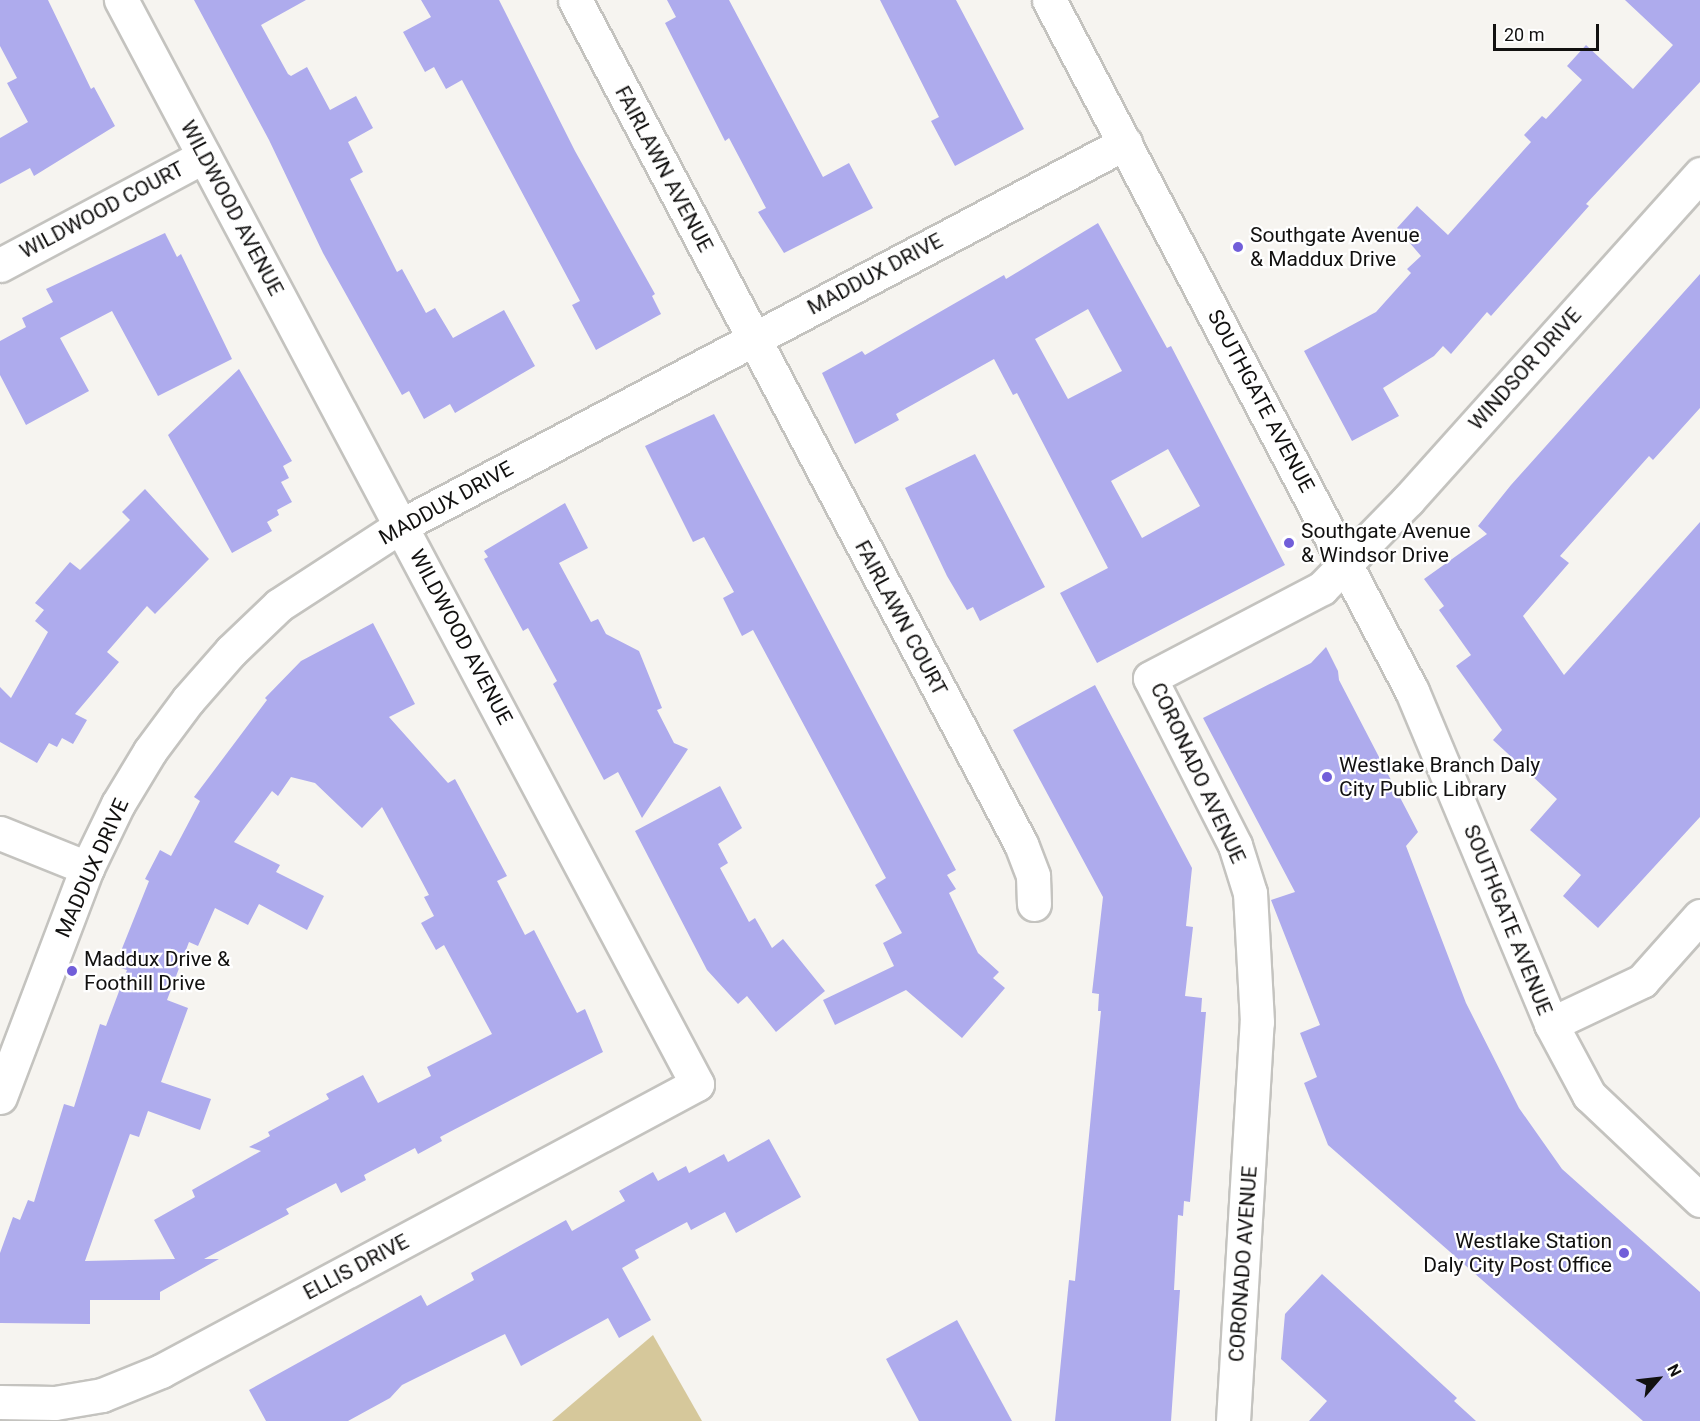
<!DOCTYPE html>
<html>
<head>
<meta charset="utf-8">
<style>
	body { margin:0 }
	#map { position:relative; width:1700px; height:1421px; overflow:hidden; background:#f6f4f0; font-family:Roboto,sans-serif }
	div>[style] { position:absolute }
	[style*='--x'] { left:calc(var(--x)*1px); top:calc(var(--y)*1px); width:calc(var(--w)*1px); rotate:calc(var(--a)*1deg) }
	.green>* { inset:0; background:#d6c89b }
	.building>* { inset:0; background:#aeabed }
	.roads { filter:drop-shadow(2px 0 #c4c3bf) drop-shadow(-2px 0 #c4c3bf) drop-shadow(0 2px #c4c3bf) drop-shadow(0 -2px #c4c3bf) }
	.street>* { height:33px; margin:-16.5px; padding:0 16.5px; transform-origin:16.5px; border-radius:16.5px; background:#fff }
	.secondary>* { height:33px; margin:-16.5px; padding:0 16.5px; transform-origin:16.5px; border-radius:16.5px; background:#fff }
	.dots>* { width:16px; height:16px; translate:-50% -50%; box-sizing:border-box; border:3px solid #fff; border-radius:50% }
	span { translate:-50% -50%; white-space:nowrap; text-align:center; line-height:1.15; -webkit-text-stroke:4.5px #fff; paint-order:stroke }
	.street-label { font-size:21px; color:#121110 }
	.poi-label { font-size:21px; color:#121110 }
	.left { translate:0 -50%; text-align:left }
	.right { translate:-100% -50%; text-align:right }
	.north { position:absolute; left:1628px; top:1349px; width:60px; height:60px; -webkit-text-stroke:4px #fff; paint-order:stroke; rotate:62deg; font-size:16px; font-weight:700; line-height:24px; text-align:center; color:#121110 }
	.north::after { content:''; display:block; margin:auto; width:21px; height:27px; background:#121110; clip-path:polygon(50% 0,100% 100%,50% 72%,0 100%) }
	.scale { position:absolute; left:1493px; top:24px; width:106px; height:27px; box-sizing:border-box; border:3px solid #121110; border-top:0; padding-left:8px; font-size:18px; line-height:21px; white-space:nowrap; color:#121110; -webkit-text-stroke:4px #fff; paint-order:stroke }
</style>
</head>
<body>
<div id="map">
	<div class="green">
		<i style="clip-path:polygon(653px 1335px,702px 1421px,552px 1421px)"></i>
	</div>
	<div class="building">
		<i style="clip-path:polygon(0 0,48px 0,91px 89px,94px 87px,115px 126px,34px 176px,30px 168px,0 184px,0 138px,28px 122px,7px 83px,17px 78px,0 46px)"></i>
		<i style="clip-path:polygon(194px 0,306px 0,261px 25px,288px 74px,291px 76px,307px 67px,330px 110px,356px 96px,373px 128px,348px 142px,363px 172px,350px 179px,397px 272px,402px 269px,426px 313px,435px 308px,453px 338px,504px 310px,535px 366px,455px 413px,450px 404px,424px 419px,409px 391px,402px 395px,323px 253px,269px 140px)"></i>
		<i style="clip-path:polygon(421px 0,499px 0,575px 151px,655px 294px,652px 296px,661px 314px,596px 350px,572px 305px,580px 301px,462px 80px,446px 89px,434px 67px,425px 72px,403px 32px,431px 17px)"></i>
		<i style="clip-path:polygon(667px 0,729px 0,823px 177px,849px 163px,873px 208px,784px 253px,758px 212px,766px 208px,729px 138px,725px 141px,665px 23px,676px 17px)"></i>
		<i style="clip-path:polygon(880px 0,956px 0,1024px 129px,955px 166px,931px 121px,939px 117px)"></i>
		<i style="clip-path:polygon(1625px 0,1700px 0,1700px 82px,1586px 204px,1589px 206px,1491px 316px,1487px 312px,1451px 354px,1443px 346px,1434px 356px,1383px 388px,1399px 416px,1352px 441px,1304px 351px,1376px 312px,1411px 273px,1407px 269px,1421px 256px,1397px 228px,1417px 206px,1448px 235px,1531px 142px,1524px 135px,1542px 116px,1546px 119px,1582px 80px,1567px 66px,1586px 45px,1633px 89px,1673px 45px)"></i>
		<i style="clip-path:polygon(evenodd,1098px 223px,1167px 348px,1171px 346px,1285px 565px,1097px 663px,1060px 593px,1108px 568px,1017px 393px,1013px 395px,994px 359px,896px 414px,899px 420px,855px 444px,822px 373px,862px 351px,865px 355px,1004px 275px,1006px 279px,1098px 223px,1088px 309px,1122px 371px,1068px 399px,1035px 339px,1088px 309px,1098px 223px,1168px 449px,1200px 506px,1142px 538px,1111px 481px,1168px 449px)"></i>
		<i style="clip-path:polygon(165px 233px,177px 257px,181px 254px,232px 359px,158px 396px,112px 311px,60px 338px,89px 391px,26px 425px,0 375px,0 341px,26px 327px,22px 318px,53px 302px,46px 289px)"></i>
		<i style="clip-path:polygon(1700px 274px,1700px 408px,1653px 460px,1649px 456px,1560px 556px,1569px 563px,1523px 616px,1564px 675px,1700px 522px,1700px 817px,1598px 928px,1563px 896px,1581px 875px,1530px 830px,1557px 799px,1493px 740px,1502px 730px,1456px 666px,1471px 655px,1439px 610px,1444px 606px,1424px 579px,1487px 534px,1478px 526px,1511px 485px)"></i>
		<i style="clip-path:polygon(239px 369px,292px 461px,283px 466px,289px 478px,281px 482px,292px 502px,277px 510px,279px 515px,267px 522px,272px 531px,232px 553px,168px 435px)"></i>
		<i style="clip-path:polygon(714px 414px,956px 870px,947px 875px,956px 889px,949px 893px,978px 953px,999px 972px,993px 978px,1005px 988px,962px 1038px,906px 990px,835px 1025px,823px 1000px,894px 966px,883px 943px,902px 933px,875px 885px,886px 878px,753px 630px,742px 636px,723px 598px,734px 592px,704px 537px,693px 542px,645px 446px)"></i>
		<i style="clip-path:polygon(975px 454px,1045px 587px,980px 621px,973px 607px,967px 610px,947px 576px,905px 488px)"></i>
		<i style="clip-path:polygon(145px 489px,209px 559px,155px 614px,147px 606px,107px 652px,119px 662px,75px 714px,87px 720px,73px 744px,62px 738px,57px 747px,49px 743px,37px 763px,0 742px,0 687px,11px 698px,48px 632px,35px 621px,44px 610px,35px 603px,70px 562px,80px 570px,130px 520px,122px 512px)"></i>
		<i style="clip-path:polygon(565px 503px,588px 548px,559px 563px,591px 622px,598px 619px,606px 634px,639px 651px,662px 708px,657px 710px,674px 743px,688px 749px,642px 818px,618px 772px,604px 780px,553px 684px,557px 681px,528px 628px,523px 631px,484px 559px,488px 557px,484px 551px)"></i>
		<i style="clip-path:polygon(evenodd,373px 623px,415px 704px,389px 717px,448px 783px,455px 779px,507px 876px,497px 881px,525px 935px,534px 930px,577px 1013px,585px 1009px,603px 1052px,440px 1137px,442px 1141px,418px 1154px,415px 1148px,364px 1175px,366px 1180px,341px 1193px,336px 1183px,286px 1209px,289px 1214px,204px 1259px,219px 1259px,160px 1292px,160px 1300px,90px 1300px,90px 1324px,0 1323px,0 1253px,13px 1217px,20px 1220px,28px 1200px,34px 1202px,64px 1104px,74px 1107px,100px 1024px,106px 1026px,127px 970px,115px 966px,149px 881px,145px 879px,160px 850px,171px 856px,200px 801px,194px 797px,267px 700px,265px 698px,301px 661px,373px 623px,291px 777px,315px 783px,362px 828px,382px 807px,429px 895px,424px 897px,434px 916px,421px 923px,436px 950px,444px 945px,492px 1034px,427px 1067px,431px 1076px,378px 1103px,363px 1075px,326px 1094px,329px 1099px,268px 1132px,270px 1136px,249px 1147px,261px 1151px,192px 1190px,195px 1197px,154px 1220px,175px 1259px,85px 1261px,130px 1134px,139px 1137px,148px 1111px,200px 1130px,211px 1099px,161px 1082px,188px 1008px,167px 1000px,189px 942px,198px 946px,215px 908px,248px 925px,259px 904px,307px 930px,324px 896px,276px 872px,280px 865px,234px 842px,272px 791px,278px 796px,291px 777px)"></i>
		<i style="clip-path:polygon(1326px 647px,1338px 671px,1339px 680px,1418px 832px,1406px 846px,1466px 1003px,1519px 1108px,1562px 1169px,1700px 1292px,1700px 1421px,1643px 1421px,1328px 1145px,1304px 1083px,1317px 1077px,1300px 1033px,1320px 1025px,1271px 900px,1295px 892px,1203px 718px,1311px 663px)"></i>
		<i style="clip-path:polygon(1095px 685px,1192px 868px,1186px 926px,1193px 927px,1185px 996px,1202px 998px,1201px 1012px,1206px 1012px,1190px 1202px,1184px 1201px,1183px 1216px,1178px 1215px,1174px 1290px,1180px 1290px,1171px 1421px,1055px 1421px,1069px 1280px,1075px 1281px,1101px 1011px,1098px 1011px,1099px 994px,1092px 993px,1103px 897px,1013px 730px)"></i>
		<i style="clip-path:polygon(720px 786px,742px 828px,718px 844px,728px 863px,720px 868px,749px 922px,755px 918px,772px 948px,783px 939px,825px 991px,776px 1032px,747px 996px,738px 1004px,707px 970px,635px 831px)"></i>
		<i style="clip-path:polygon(769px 1139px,801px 1197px,736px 1233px,725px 1212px,691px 1230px,687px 1222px,635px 1250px,639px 1258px,622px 1268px,651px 1320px,619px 1338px,608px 1318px,521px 1366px,505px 1334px,402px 1385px,390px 1398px,348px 1421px,266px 1421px,249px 1390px,421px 1295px,427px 1306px,474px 1280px,471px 1273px,566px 1220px,572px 1231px,625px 1201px,619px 1191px,653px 1172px,658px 1181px,686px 1166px,689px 1173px,724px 1154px,728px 1162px)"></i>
		<i style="clip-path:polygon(1322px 1274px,1457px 1398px,1454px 1401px,1476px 1421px,1309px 1421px,1327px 1401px,1281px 1359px,1285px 1314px)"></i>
		<i style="clip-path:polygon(957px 1320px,1012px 1421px,919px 1421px,886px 1359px)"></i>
	</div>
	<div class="roads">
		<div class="street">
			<i style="--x:575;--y:0;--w:955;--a:62.15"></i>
			<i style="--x:1021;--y:844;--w:34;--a:69"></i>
			<i style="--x:1033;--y:876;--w:28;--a:88"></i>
			<i style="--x:0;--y:265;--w:231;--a:-28.1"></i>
			<i style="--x:0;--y:833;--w:94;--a:21.9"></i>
			<i style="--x:1551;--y:1024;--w:101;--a:-25.3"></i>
			<i style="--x:1642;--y:981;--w:87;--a:-48.3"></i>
			<i style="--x:0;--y:1097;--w:245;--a:-69.2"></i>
			<i style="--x:87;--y:868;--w:71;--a:-64.2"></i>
			<i style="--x:118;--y:804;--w:62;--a:-58.9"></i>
			<i style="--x:150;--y:751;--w:64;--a:-53.3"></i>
			<i style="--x:188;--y:700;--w:65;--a:-48.7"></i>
			<i style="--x:231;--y:651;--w:66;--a:-43.8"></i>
			<i style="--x:279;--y:605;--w:147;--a:-33"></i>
			<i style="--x:402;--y:525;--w:818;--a:-27.85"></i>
			<i style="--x:0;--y:1402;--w:55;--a:1"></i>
			<i style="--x:55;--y:1403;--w:48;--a:-9.7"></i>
			<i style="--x:102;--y:1395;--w:64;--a:-22.1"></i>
			<i style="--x:161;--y:1371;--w:608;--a:-28.17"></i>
			<i style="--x:697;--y:1084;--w:1228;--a:-117.98"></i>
			<i style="--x:1233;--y:1421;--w:400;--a:-86.6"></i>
			<i style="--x:1257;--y:1022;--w:129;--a:-93.1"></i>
			<i style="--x:1250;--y:893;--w:50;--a:-107.4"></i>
			<i style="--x:1235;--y:845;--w:187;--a:-117"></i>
			<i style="--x:1150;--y:678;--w:194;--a:-27.6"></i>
			<i style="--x:1322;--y:588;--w:123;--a:-45.7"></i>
			<i style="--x:1408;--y:500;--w:438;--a:-48.1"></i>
		</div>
		<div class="secondary">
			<i style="--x:1049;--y:0;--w:781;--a:62.29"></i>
			<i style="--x:1412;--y:691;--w:361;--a:67.3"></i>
			<i style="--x:1551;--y:1024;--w:81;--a:61.8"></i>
			<i style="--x:1589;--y:1095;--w:153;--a:43.4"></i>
		</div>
	</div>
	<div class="dots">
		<i style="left:1238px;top:247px;background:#715ed9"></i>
		<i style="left:1289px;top:543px;background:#715ed9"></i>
		<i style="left:1327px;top:777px;background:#715ed9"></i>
		<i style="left:72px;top:971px;background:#715ed9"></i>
		<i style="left:1624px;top:1253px;background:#715ed9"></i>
	</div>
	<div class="street-label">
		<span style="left:664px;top:169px;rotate:62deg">FAIRLAWN AVENUE</span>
		<span style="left:232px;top:208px;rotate:62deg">WILDWOOD AVENUE</span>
		<span style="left:102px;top:210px;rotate:-28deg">WILDWOOD COURT</span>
		<span style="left:875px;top:274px;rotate:-28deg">MADDUX DRIVE</span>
		<span style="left:1525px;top:369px;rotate:-48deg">WINDSOR DRIVE</span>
		<span style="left:1261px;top:401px;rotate:62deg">SOUTHGATE AVENUE</span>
		<span style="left:446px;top:503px;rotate:-29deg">MADDUX DRIVE</span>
		<span style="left:901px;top:618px;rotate:62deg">FAIRLAWN COURT</span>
		<span style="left:461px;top:637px;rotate:62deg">WILDWOOD AVENUE</span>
		<span style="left:1198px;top:773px;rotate:65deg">CORONADO AVENUE</span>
		<span style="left:92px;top:868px;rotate:-66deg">MADDUX DRIVE</span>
		<span style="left:1508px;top:920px;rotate:68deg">SOUTHGATE AVENUE</span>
		<span style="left:1243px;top:1264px;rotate:-86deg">CORONADO AVENUE</span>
		<span style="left:356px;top:1267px;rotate:-28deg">ELLIS DRIVE</span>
	</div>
	<div class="poi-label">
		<span class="left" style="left:1250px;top:247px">Southgate Avenue<br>&amp; Maddux Drive</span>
		<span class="left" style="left:1301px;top:543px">Southgate Avenue<br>&amp; Windsor Drive</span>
		<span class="left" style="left:1339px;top:777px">Westlake Branch Daly<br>City Public Library</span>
		<span class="left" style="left:84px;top:971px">Maddux Drive &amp;<br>Foothill Drive</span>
		<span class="right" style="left:1612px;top:1253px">Westlake Station<br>Daly City Post Office</span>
	</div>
	<div class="north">N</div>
	<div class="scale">20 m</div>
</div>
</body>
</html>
